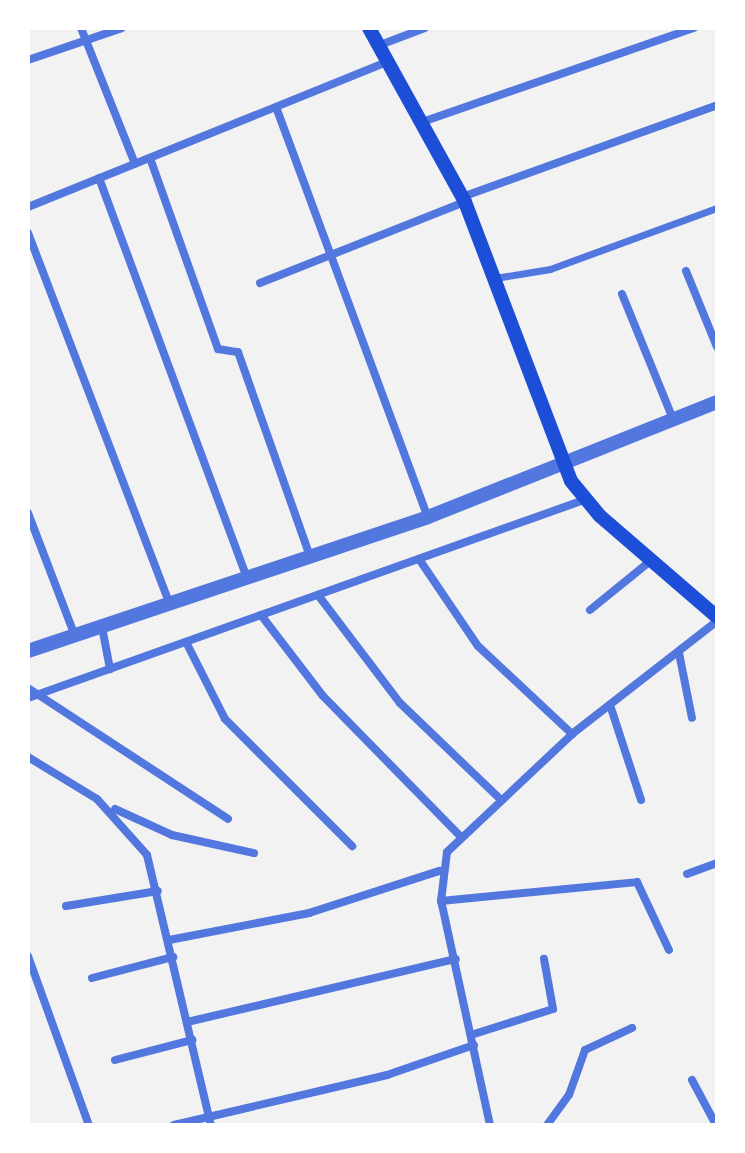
<!DOCTYPE html>
<html>
<head>
<meta charset="utf-8">
<style>
	body { margin:0 }
	#map { position:relative; width:745px; height:1153px; overflow:hidden; background:#f2f2f2; font-family:Quicksand,sans-serif }
	div>[style] { position:absolute }
	[style*='--x'] { left:calc(var(--x)*1px); top:calc(var(--y)*1px); width:calc(var(--w)*1px); rotate:calc(var(--a)*1deg) }
	.pedestrian>* { height:7px; margin:-3.5px; padding:0 3.5px; transform-origin:3.5px; border-radius:3.5px; background:#5277de }
	.minor>* { height:8px; margin:-4px; padding:0 4px; transform-origin:4px; border-radius:4px; background:#5277de }
	.tertiary>* { height:14px; margin:-7px; padding:0 7px; transform-origin:7px; border-radius:7px; background:#5277de }
	.secondary>* { height:14px; margin:-7px; padding:0 7px; transform-origin:7px; border-radius:7px; background:#1d4ed8 }
	span { translate:-50% -50%; white-space:nowrap; text-align:center; line-height:1.15; -webkit-text-stroke:6px #fff; paint-order:stroke }
	.frame { position:absolute; inset:0; border:30px solid #fff; pointer-events:none }
</style>
</head>
<body>
<div id="map">
	<div class="pedestrian">
		<i style="--x:495;--y:278;--w:56;--a:-9.3"></i>
		<i style="--x:550;--y:269;--w:178;--a:-20.1"></i>
	</div>
	<div class="minor">
		<i style="--x:81;--y:28;--w:146;--a:68.3"></i>
		<i style="--x:380;--y:45;--w:48;--a:-20.7"></i>
		<i style="--x:28;--y:60;--w:99;--a:-18.8"></i>
		<i style="--x:276;--y:107;--w:437;--a:69.7"></i>
		<i style="--x:425;--y:121;--w:285;--a:-19.1"></i>
		<i style="--x:150;--y:158;--w:203;--a:70.4"></i>
		<i style="--x:218;--y:349;--w:20;--a:9"></i>
		<i style="--x:238;--y:352;--w:217;--a:70.6"></i>
		<i style="--x:99;--y:178;--w:427;--a:69.7"></i>
		<i style="--x:462;--y:197;--w:271;--a:-19.8"></i>
		<i style="--x:28;--y:207;--w:389;--a:-22"></i>
		<i style="--x:28;--y:233;--w:397;--a:69.1"></i>
		<i style="--x:686;--y:271;--w:82;--a:67.8"></i>
		<i style="--x:260;--y:283;--w:220;--a:-21.6"></i>
		<i style="--x:622;--y:294;--w:135;--a:67.8"></i>
		<i style="--x:28;--y:513;--w:132;--a:69.1"></i>
		<i style="--x:419;--y:559;--w:105;--a:55.9"></i>
		<i style="--x:478;--y:646;--w:129;--a:43.1"></i>
		<i style="--x:318;--y:595;--w:136;--a:52.8"></i>
		<i style="--x:400;--y:703;--w:140;--a:43.8"></i>
		<i style="--x:590;--y:610;--w:76;--a:-39.1"></i>
		<i style="--x:261;--y:615;--w:102;--a:52.6"></i>
		<i style="--x:323;--y:696;--w:197;--a:45.6"></i>
		<i style="--x:102;--y:627;--w:43;--a:79.2"></i>
		<i style="--x:186;--y:642;--w:86;--a:63.1"></i>
		<i style="--x:225;--y:719;--w:180;--a:45"></i>
		<i style="--x:679;--y:653;--w:66;--a:78.7"></i>
		<i style="--x:28;--y:688;--w:239;--a:33.2"></i>
		<i style="--x:28;--y:698;--w:590;--a:-19.6"></i>
		<i style="--x:610;--y:705;--w:100;--a:71.9"></i>
		<i style="--x:28;--y:757;--w:81;--a:31.3"></i>
		<i style="--x:97;--y:799;--w:75;--a:48.2"></i>
		<i style="--x:147;--y:855;--w:277;--a:76.7"></i>
		<i style="--x:115;--y:809;--w:63;--a:24.5"></i>
		<i style="--x:172;--y:835;--w:84;--a:12.4"></i>
		<i style="--x:687;--y:874;--w:32;--a:-20"></i>
		<i style="--x:441;--y:901;--w:197;--a:-5.5"></i>
		<i style="--x:637;--y:882;--w:75;--a:64.8"></i>
		<i style="--x:66;--y:906;--w:93;--a:-9.3"></i>
		<i style="--x:169;--y:940;--w:143;--a:-10.9"></i>
		<i style="--x:309;--y:913;--w:137;--a:-17.9"></i>
		<i style="--x:28;--y:956;--w:180;--a:70.2"></i>
		<i style="--x:92;--y:978;--w:84;--a:-14.5"></i>
		<i style="--x:187;--y:1022;--w:276;--a:-13.2"></i>
		<i style="--x:471;--y:1035;--w:86;--a:-17.6"></i>
		<i style="--x:553;--y:1009;--w:51;--a:-100.2"></i>
		<i style="--x:115;--y:1060;--w:80;--a:-14.6"></i>
		<i style="--x:692;--y:1080;--w:51;--a:61.9"></i>
		<i style="--x:174;--y:1125;--w:219;--a:-13.2"></i>
		<i style="--x:387;--y:1075;--w:92;--a:-19"></i>
		<i style="--x:490;--y:1125;--w:229;--a:-102.3"></i>
		<i style="--x:441;--y:901;--w:49;--a:-83"></i>
		<i style="--x:447;--y:852;--w:172;--a:-43.3"></i>
		<i style="--x:572;--y:734;--w:184;--a:-37.9"></i>
		<i style="--x:547;--y:1125;--w:37;--a:-54"></i>
		<i style="--x:569;--y:1095;--w:48;--a:-70.4"></i>
		<i style="--x:585;--y:1050;--w:52;--a:-25.1"></i>
	</div>
	<div class="tertiary">
		<i style="--x:28;--y:651;--w:422;--a:-18.5"></i>
		<i style="--x:428;--y:517;--w:311;--a:-21.7"></i>
	</div>
	<div class="secondary">
		<i style="--x:369;--y:28;--w:199;--a:61.1"></i>
		<i style="--x:465;--y:202;--w:298;--a:69.2"></i>
		<i style="--x:571;--y:481;--w:45;--a:50.4"></i>
		<i style="--x:600;--y:516;--w:155;--a:40.8"></i>
	</div>
	<div class="frame"></div>
</div>
</body>
</html>
